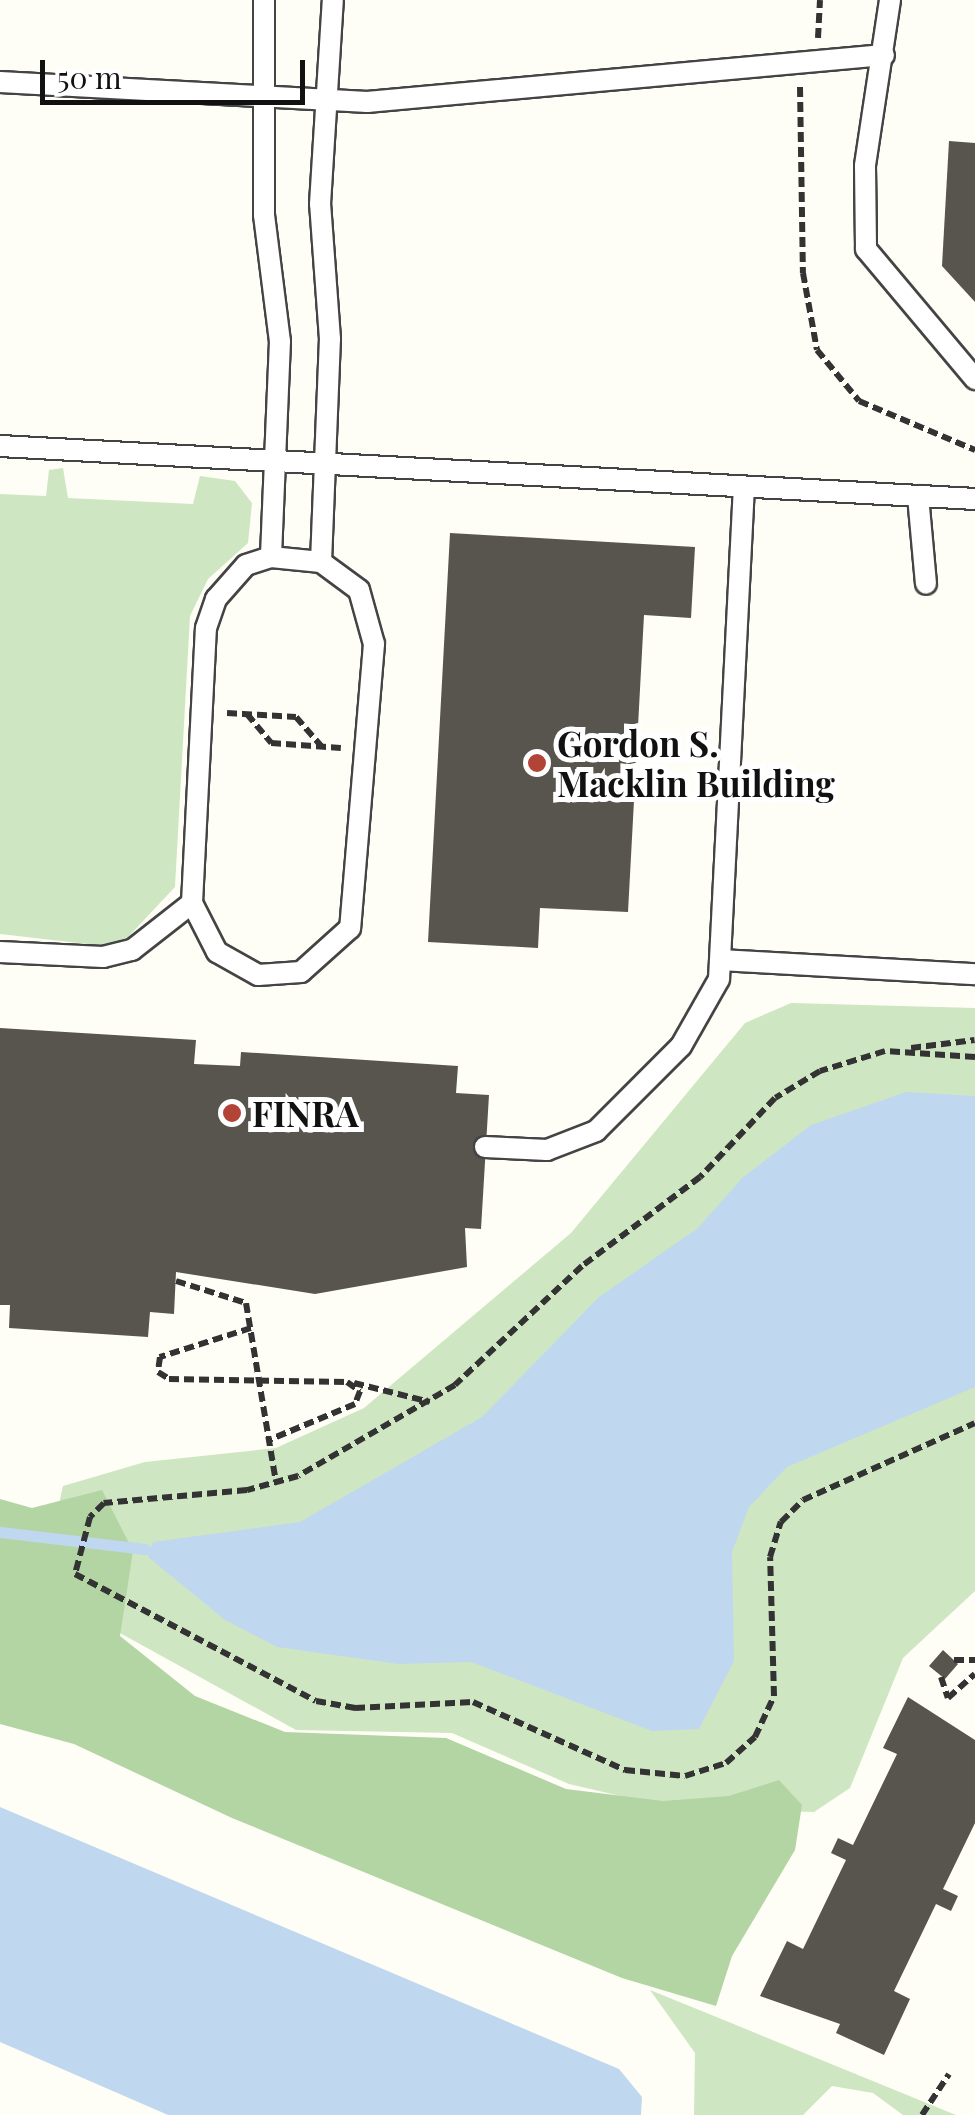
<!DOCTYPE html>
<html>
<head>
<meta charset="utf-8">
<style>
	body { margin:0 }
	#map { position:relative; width:975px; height:2115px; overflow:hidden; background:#fefef6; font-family:"Playfair Display",serif }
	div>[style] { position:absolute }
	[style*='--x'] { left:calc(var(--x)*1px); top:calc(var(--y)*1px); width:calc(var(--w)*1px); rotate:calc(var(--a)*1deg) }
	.green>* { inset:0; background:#cfe6c2 }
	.forest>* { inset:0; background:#b2d5a3 }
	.water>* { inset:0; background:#c0d7f0 }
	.stream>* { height:11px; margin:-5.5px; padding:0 5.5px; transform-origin:5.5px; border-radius:5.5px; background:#c0d7f0 }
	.building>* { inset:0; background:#58544e }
	.path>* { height:6px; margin-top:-3px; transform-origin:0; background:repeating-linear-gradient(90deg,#333 0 10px,transparent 0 15px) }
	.roads { filter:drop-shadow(2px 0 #444) drop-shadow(-2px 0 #444) drop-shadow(0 2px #444) drop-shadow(0 -2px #444) }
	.lane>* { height:20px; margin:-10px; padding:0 10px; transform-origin:10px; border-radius:10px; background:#fff }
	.dots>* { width:28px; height:28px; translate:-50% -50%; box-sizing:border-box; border:5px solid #fff; border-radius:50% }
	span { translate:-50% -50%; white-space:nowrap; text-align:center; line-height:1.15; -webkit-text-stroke:10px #fff; paint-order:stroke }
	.poi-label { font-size:35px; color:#111; font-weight:700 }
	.left { translate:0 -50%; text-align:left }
	.scale { position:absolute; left:40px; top:60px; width:265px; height:45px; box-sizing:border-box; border:5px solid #111; border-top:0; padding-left:12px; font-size:30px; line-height:35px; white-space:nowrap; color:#111; -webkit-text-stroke:8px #fff; paint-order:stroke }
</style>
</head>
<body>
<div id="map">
	<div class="green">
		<i style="clip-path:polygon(63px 468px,68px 498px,193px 504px,200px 476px,235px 481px,252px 503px,248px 543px,208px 579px,190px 616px,175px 887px,128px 937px,105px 946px,0 934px,0 494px,46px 496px,49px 470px)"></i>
		<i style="clip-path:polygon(791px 1003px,975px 1008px,975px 1591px,903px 1658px,850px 1788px,814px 1812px,672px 1808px,569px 1784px,452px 1733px,296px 1730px,40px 1589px,63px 1486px,145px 1462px,276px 1448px,364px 1408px,571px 1233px,745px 1023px)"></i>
		<i style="clip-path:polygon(650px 1990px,714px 2016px,956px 2115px,903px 2115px,873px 2093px,832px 2086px,803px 2115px,694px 2115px,695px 2053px)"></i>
	</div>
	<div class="forest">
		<i style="clip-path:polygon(102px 1490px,133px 1551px,120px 1636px,195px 1696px,285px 1732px,446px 1738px,566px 1789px,663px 1801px,729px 1796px,779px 1780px,802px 1805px,795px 1850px,732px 1956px,716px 2006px,622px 1978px,232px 1818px,74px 1744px,0 1724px,0 1499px,32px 1508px)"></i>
	</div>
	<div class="water">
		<i style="clip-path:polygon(906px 1092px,975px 1096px,975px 1387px,787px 1467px,749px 1507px,732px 1552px,734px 1661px,699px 1729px,652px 1731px,471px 1662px,398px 1664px,277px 1647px,225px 1620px,148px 1557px,153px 1542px,300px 1522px,482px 1417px,599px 1297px,698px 1228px,742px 1178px,811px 1125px)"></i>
		<i style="clip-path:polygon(0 1807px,619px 2069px,642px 2097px,641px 2115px,168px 2115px,0 2042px)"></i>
	</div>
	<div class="stream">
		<i style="--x:0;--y:1532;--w:146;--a:6.7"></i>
	</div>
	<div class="building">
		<i style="clip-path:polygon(949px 141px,975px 143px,975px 302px,942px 266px)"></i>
		<i style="clip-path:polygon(450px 533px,695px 547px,691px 618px,644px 615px,628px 912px,540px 908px,538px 948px,428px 942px)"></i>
		<i style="clip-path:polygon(0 1028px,196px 1040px,194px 1064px,240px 1066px,241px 1052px,458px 1066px,456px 1093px,489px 1095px,481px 1229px,465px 1228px,467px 1267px,315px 1294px,176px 1272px,174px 1314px,150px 1312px,148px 1337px,9px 1328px,10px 1305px,0 1305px)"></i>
		<i style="clip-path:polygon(943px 1650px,958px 1664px,945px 1679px,929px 1666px)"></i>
		<i style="clip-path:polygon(908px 1697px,975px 1740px,975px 1823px,943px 1889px,958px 1896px,951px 1911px,936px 1904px,894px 1991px,910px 1999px,884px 2055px,836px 2033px,840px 2024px,760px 1996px,787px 1941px,803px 1949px,846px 1860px,831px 1853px,838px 1838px,853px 1845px,897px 1754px,883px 1748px)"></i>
	</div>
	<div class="path">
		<i style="--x:818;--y:38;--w:38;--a:-87"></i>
		<i style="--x:800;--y:87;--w:186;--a:89.1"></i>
		<i style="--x:803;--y:273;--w:78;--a:79.7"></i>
		<i style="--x:817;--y:350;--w:66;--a:50.5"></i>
		<i style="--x:859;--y:401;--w:126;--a:22.9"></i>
		<i style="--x:227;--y:713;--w:69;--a:3.3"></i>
		<i style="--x:296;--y:717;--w:38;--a:49"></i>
		<i style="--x:247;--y:714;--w:38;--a:50"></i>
		<i style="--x:271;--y:743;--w:70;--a:4.1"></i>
		<i style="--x:911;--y:1048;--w:64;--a:-7.1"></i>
		<i style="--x:975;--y:1057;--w:90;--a:-176.2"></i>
		<i style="--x:885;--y:1051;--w:68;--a:162.9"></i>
		<i style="--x:820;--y:1071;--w:52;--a:149"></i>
		<i style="--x:775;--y:1098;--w:109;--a:133.5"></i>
		<i style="--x:700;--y:1177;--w:148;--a:143"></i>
		<i style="--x:582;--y:1266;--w:174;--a:136.9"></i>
		<i style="--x:455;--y:1385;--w:181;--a:149.9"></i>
		<i style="--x:298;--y:1476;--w:53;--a:164.6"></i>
		<i style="--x:247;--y:1490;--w:144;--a:174.8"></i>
		<i style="--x:104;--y:1503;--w:20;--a:135"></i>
		<i style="--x:90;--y:1517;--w:59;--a:104.7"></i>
		<i style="--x:75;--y:1574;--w:272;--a:27.8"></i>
		<i style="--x:316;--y:1701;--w:40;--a:10"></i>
		<i style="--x:355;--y:1708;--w:118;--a:-2.9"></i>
		<i style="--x:473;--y:1702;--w:167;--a:24.1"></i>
		<i style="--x:625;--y:1770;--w:60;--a:5.7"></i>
		<i style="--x:685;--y:1776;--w:43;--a:-17.6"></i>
		<i style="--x:726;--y:1763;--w:39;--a:-42"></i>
		<i style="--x:755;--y:1737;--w:45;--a:-65.1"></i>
		<i style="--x:774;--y:1696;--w:139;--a:-91.6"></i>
		<i style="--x:770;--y:1557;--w:37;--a:-73"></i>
		<i style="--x:781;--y:1522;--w:31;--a:-45"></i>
		<i style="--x:803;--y:1500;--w:188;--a:-24.1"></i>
		<i style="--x:176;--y:1281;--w:73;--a:17.4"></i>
		<i style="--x:246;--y:1303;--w:181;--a:80.5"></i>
		<i style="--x:251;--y:1328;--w:96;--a:162.3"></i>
		<i style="--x:160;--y:1357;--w:15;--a:98"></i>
		<i style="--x:158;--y:1372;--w:13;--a:32"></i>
		<i style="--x:169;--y:1379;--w:178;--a:1"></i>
		<i style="--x:347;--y:1382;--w:16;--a:35"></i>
		<i style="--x:360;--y:1391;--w:14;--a:111"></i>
		<i style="--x:355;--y:1404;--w:93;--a:157.3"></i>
		<i style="--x:354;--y:1383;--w:78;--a:14"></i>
		<i style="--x:954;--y:1660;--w:21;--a:0"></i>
		<i style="--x:941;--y:1677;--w:22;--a:72"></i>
		<i style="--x:948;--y:1698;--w:36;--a:-42"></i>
		<i style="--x:922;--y:2115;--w:49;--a:-56.6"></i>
	</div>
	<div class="roads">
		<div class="lane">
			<i style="--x:264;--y:0;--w:215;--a:90"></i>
			<i style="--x:264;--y:215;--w:127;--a:82.8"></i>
			<i style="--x:280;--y:341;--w:216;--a:92.4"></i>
			<i style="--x:890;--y:0;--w:168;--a:98.6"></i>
			<i style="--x:865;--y:166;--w:83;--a:89.3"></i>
			<i style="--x:866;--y:249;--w:170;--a:50"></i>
			<i style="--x:0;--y:82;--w:368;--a:3.1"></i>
			<i style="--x:367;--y:102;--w:519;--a:-5.19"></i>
			<i style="--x:0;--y:446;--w:976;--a:3.11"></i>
			<i style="--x:918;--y:496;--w:88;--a:84.8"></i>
			<i style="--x:321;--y:562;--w:223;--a:-87.7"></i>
			<i style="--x:330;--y:339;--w:135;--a:-94.2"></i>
			<i style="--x:320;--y:204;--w:204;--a:-86.4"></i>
			<i style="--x:0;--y:952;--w:103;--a:2.8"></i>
			<i style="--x:103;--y:957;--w:30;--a:-14"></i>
			<i style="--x:132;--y:950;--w:76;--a:-38.1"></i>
			<i style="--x:192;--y:903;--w:275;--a:-87.1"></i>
			<i style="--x:206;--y:628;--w:31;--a:-71"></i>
			<i style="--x:216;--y:599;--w:45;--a:-48.6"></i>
			<i style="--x:246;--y:565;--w:26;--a:-18"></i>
			<i style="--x:271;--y:557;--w:50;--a:5.7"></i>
			<i style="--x:321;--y:562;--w:47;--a:36.4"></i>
			<i style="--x:359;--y:590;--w:56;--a:74.5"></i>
			<i style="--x:374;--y:644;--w:285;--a:94.8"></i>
			<i style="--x:350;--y:928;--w:66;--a:138.1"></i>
			<i style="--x:301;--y:972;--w:43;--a:176"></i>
			<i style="--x:258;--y:975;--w:47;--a:-150.7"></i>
			<i style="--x:217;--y:952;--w:55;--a:-117"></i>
			<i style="--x:721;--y:960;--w:254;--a:3.2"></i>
			<i style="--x:485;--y:1147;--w:62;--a:2.8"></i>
			<i style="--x:547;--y:1150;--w:53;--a:-21.2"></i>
			<i style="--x:596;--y:1131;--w:120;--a:-45"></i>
			<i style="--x:681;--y:1046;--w:77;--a:-60.4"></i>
			<i style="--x:719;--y:979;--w:492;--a:-87.1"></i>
		</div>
	</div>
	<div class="dots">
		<i style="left:537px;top:763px;background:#b24437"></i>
		<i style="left:232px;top:1113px;background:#b24437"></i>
	</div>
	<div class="poi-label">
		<span class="left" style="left:557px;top:763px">Gordon S.<br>Macklin Building</span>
		<span class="left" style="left:252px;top:1113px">FINRA</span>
	</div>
	<div class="scale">50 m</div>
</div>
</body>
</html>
